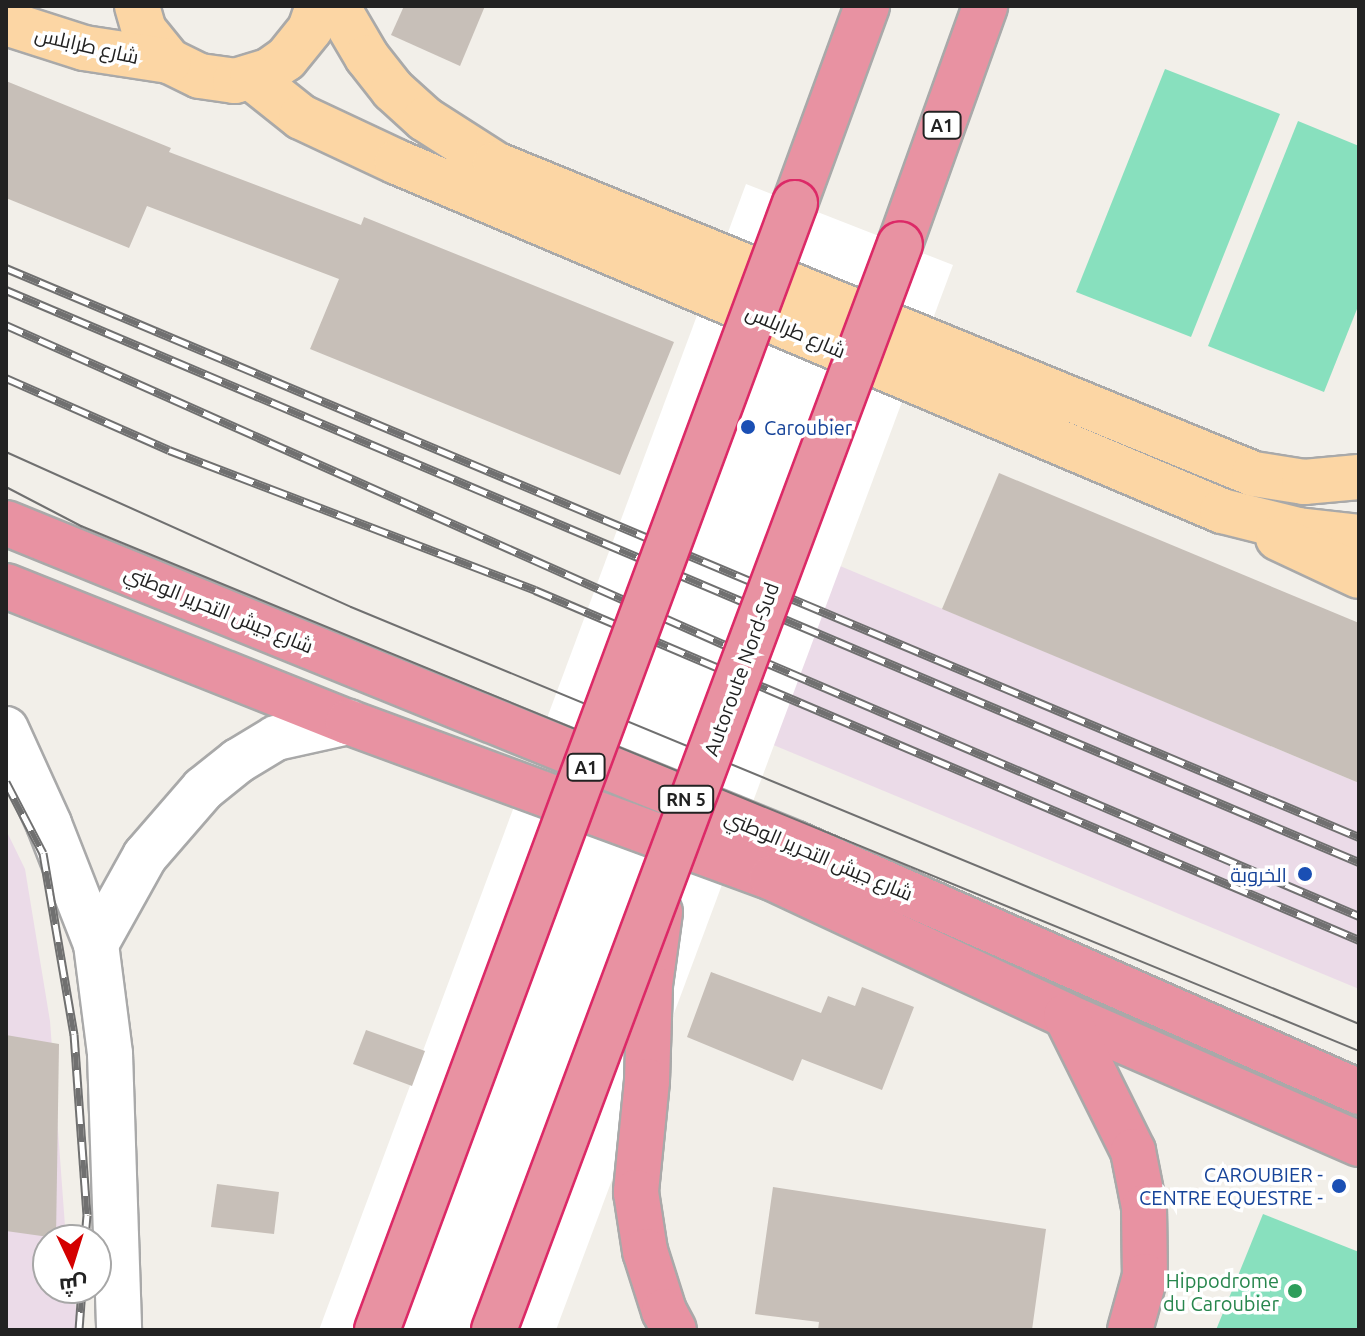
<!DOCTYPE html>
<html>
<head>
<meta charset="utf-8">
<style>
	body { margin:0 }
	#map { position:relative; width:1365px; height:1336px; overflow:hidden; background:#f2efe9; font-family:Ubuntu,Cairo,sans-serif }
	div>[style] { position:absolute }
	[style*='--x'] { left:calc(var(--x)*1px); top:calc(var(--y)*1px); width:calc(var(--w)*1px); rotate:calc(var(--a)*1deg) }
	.industrial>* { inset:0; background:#ebdbe8 }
	.pitch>* { inset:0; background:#88e0be }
	.pier>* { inset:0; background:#fff }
	.building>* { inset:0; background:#c7bfb8 }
	.roads { filter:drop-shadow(2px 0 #a9a9a9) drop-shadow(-2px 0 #a9a9a9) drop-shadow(0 2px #a9a9a9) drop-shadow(0 -2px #a9a9a9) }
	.minor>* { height:44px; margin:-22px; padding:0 22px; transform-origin:22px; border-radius:22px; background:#fff }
	.major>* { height:44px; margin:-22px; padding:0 22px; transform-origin:22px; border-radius:22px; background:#fcd6a4 }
	.highway>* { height:44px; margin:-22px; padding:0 22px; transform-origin:22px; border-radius:22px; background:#e892a2 }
	.tram>* { height:2px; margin:-1px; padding:0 1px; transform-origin:1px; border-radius:1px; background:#707070 }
	.rail>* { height:9px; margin-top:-4.5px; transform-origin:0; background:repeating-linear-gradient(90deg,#fff 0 18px,#707070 0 36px); box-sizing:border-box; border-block:2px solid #707070 }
	.bridges { filter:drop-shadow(2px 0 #dc2a67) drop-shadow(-2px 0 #dc2a67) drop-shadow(0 2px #dc2a67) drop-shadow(0 -2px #dc2a67) }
	.highway-bridge>* { height:44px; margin:-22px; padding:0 22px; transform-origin:22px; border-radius:22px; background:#e892a2 }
	.dots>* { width:22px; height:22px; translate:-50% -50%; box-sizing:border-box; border:4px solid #fff; border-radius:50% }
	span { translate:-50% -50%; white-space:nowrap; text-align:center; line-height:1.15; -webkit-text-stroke:7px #fff; paint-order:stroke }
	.shield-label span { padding:2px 6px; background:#fff; border:2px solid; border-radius:6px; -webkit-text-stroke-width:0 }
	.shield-label { font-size:18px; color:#222; font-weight:700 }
	.street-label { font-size:20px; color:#222 }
	.transit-label { font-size:20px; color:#164399 }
	.left { translate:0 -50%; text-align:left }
	.right { translate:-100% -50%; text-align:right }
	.leisure-label { font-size:20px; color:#27864d }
	.frame { position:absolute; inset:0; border:8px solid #222; pointer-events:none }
	.north { position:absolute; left:32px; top:1224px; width:80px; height:80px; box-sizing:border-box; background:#fff; border:2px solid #a7a7a7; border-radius:50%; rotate:176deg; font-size:22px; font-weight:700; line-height:32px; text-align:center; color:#222 }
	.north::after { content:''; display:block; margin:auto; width:28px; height:36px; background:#d40000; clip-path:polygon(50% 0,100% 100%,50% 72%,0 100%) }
</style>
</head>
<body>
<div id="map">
	<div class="industrial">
		<i style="clip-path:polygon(766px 535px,1359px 783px,1359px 989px,692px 711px)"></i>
		<i style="clip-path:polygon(6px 830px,25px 869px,50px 1021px,66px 1240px,48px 1240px,48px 1288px,73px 1288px,79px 1330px,6px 1330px)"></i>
	</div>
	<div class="pitch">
		<i style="clip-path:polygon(1165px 69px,1280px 114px,1191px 337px,1076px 292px)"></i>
		<i style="clip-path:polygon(1298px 121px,1359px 146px,1359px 304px,1324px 392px,1208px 346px)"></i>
		<i style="clip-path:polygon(1263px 1214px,1359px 1252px,1359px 1330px,1216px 1330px)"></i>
	</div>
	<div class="pier">
		<i style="clip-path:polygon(746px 184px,953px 265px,556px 1330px,319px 1330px)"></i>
	</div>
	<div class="building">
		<i style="clip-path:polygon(404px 6px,485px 6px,460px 66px,391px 35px)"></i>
		<i style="clip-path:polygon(6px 81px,171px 148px,169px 152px,361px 225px,364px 217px,674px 342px,620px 475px,310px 349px,339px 279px,147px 206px,129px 248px,6px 198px)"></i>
		<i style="clip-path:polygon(999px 473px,1359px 623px,1359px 783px,942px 609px)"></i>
		<i style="clip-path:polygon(711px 972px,821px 1013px,828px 996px,855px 1006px,862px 987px,914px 1007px,882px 1090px,802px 1059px,793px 1081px,687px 1037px)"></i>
		<i style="clip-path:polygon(366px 1030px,425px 1051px,412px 1086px,353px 1064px)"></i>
		<i style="clip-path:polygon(6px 1035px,59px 1044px,56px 1238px,6px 1231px)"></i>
		<i style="clip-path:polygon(217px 1184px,279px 1192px,274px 1234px,211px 1227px)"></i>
		<i style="clip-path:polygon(773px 1187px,1046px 1229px,1032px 1330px,818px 1330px,819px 1322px,755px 1314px)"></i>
	</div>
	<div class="roads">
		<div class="minor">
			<i style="--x:6;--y:729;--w:104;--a:65.6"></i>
			<i style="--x:49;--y:824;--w:129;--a:68.6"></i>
			<i style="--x:96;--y:944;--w:111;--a:82.7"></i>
			<i style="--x:110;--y:1054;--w:276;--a:88.1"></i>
			<i style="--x:96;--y:944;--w:101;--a:-60.9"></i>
			<i style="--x:145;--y:856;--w:89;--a:-49.1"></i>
			<i style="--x:203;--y:789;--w:45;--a:-38.7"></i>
			<i style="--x:238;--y:761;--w:44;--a:-31.2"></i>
			<i style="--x:276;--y:738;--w:74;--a:-12.5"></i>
		</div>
		<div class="major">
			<i style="--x:137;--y:6;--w:25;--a:74"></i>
			<i style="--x:144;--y:30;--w:40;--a:51"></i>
			<i style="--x:169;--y:61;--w:34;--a:26"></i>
			<i style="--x:200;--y:76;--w:35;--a:8"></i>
			<i style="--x:235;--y:81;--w:37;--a:-17"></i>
			<i style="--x:270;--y:70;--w:19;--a:-35"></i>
			<i style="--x:286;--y:59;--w:38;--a:-51"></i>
			<i style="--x:310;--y:29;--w:24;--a:-71"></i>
			<i style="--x:337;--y:6;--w:59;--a:59.5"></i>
			<i style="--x:367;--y:57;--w:42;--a:51.8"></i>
			<i style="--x:393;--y:90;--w:43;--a:42.2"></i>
			<i style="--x:425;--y:119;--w:83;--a:32.7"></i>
			<i style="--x:495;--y:164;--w:820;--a:22.22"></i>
			<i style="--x:1254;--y:474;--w:51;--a:9.1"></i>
			<i style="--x:1304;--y:482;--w:55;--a:-5.2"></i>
			<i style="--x:6;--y:23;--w:82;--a:17.8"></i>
			<i style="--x:84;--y:48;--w:86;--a:8.7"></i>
			<i style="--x:252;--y:78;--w:63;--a:38.5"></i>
			<i style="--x:301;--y:117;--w:106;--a:25.1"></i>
			<i style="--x:397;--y:162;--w:896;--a:22.93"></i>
			<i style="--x:1222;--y:511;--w:78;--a:14"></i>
			<i style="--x:1298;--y:530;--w:61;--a:6.5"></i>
			<i style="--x:1278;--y:538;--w:89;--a:25.1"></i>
		</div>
		<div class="highway">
			<i style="--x:795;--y:203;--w:210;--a:-69.9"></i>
			<i style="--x:900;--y:244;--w:253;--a:-70.3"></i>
			<i style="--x:6;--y:523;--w:853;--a:22.11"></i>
			<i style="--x:796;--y:844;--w:615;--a:23.77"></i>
			<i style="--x:6;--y:586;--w:368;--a:21.7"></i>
			<i style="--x:348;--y:722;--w:452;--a:20.2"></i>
			<i style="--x:772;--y:878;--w:325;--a:25.1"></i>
			<i style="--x:1066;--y:1016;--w:320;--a:23.6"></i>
			<i style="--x:660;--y:912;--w:74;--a:97.8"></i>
			<i style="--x:650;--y:985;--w:96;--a:91.8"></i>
			<i style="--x:647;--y:1081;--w:112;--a:95.7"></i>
			<i style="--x:636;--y:1192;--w:60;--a:81.3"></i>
			<i style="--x:645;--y:1251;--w:63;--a:72.4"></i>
			<i style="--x:664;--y:1311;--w:21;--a:62"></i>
			<i style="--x:1066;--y:1016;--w:151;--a:63.6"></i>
			<i style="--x:1133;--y:1151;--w:57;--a:78.9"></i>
			<i style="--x:1144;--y:1207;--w:69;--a:89.2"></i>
			<i style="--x:1145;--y:1276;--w:56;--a:105.5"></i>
		</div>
	</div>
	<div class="tram">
		<i style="--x:6;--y:452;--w:378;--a:24.2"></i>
		<i style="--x:351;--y:607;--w:1091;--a:22.47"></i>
		<i style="--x:6;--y:487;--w:85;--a:27.5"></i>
		<i style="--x:81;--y:526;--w:1382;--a:22.33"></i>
	</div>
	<div class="rail">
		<i style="--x:6;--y:268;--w:1468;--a:22.81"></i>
		<i style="--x:6;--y:290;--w:1469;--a:22.92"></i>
		<i style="--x:6;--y:325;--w:785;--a:23.98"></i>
		<i style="--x:723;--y:644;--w:692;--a:23.16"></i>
		<i style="--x:6;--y:378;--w:178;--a:23.8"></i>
		<i style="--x:169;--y:450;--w:392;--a:20.9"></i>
		<i style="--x:535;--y:590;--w:895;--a:23.01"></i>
		<i style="--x:6;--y:782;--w:80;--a:62.5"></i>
		<i style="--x:43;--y:853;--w:184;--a:80.3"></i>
		<i style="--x:74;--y:1034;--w:181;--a:85.9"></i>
		<i style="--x:87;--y:1215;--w:25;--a:95"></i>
		<i style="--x:79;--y:1330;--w:42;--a:-85.9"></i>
	</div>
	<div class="bridges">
		<div class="highway-bridge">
			<i style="--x:377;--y:1330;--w:1202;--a:-69.65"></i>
			<i style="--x:494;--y:1330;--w:1159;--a:-69.5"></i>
		</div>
	</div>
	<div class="dots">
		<i style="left:748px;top:427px;background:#1a4fb4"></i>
		<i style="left:1305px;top:874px;background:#1a4fb4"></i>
		<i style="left:1339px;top:1186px;background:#1a4fb4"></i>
		<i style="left:1295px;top:1291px;background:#2e9e5b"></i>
	</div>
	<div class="shield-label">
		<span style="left:942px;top:125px">A1</span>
		<span style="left:586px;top:767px">A1</span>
		<span style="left:686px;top:799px">RN 5</span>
	</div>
	<div class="street-label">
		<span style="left:87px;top:45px;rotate:13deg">شارع طرابلس</span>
		<span style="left:796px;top:331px;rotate:23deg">شارع طرابلس</span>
		<span style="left:219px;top:609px;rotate:22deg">شارع جيش التحرير الوطني</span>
		<span style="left:741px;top:669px;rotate:-70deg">Autoroute Nord-Sud</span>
		<span style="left:819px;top:855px;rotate:23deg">شارع جيش التحرير الوطني</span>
	</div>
	<div class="transit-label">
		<span class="left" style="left:764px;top:427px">Caroubier</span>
		<span class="right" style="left:1287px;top:874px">الخروبة</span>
		<span class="right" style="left:1323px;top:1186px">CAROUBIER -<br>CENTRE EQUESTRE -</span>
	</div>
	<div class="leisure-label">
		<span class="right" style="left:1279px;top:1292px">Hippodrome<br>du Caroubier</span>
	</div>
	<div class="frame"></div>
	<div class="north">ش</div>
</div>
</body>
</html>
